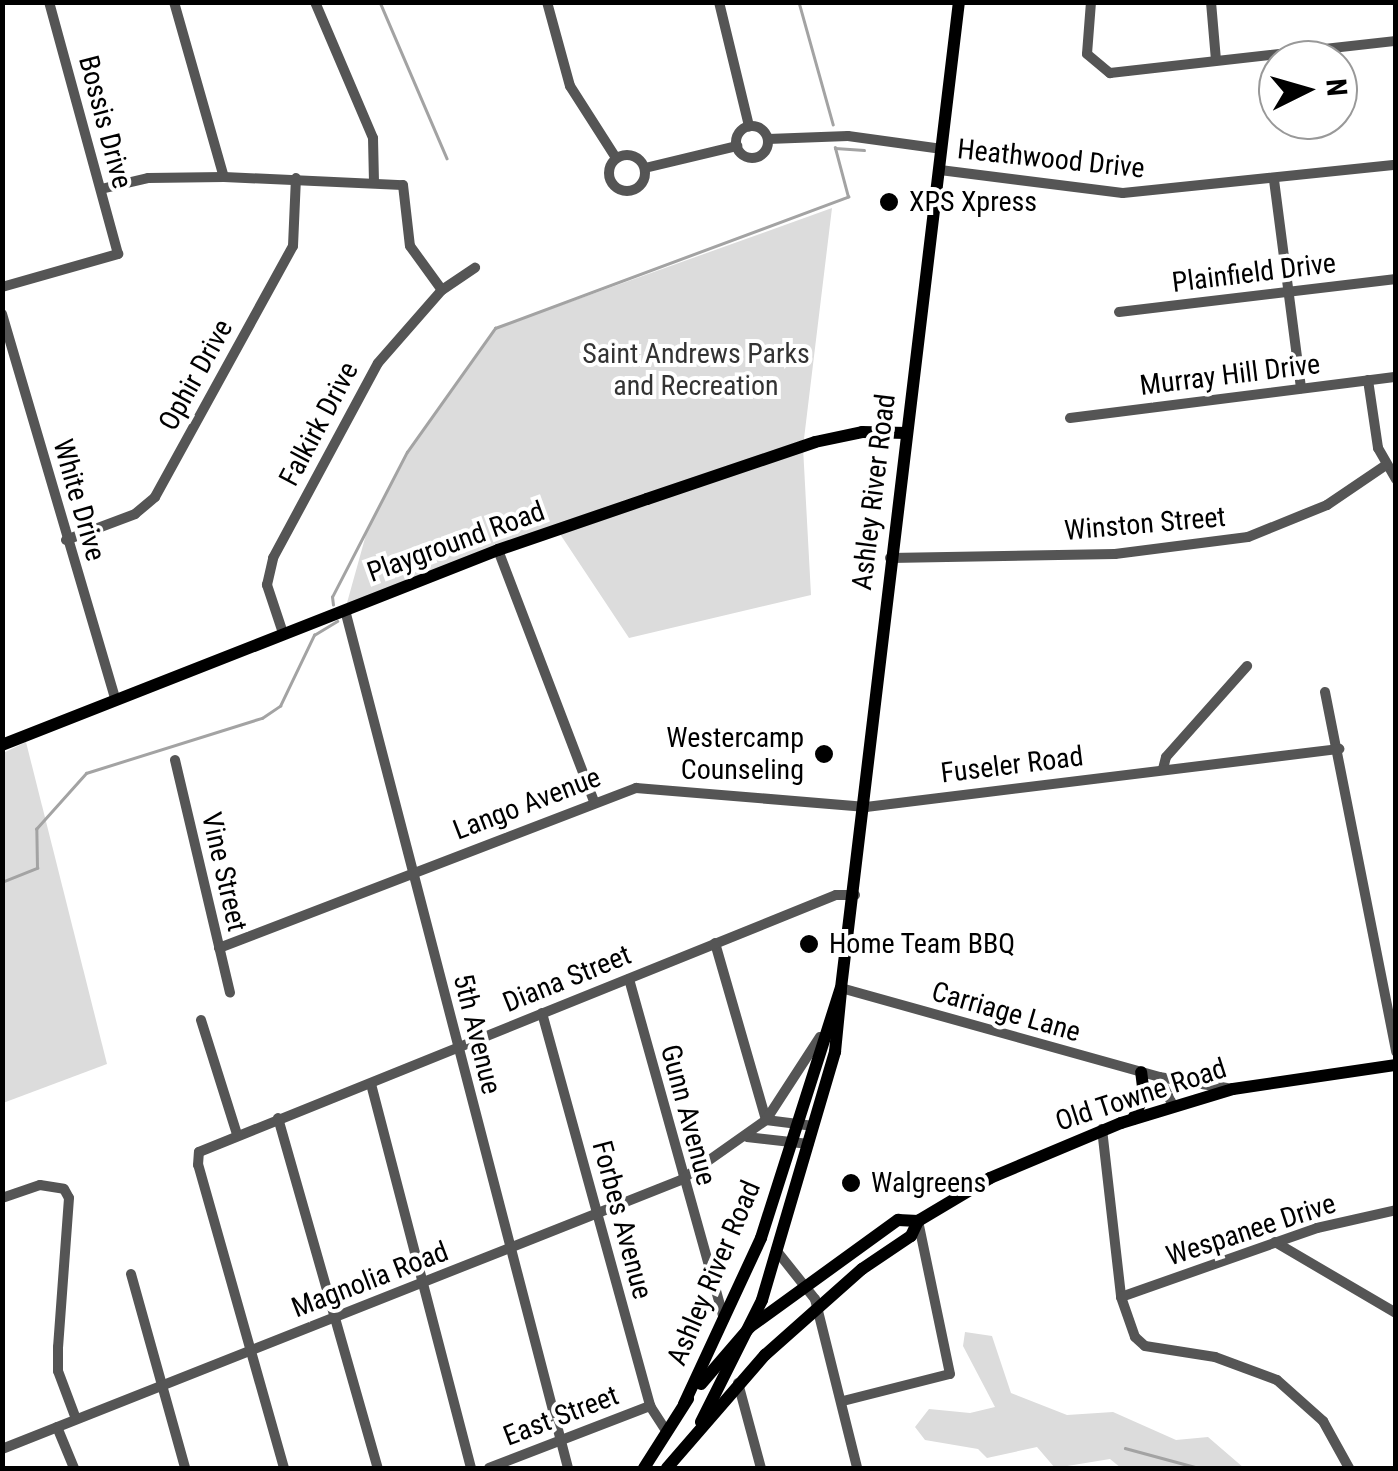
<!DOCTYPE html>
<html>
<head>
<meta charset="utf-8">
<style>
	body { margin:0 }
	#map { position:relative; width:1398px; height:1471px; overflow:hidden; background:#fff; font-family:"Roboto Condensed",sans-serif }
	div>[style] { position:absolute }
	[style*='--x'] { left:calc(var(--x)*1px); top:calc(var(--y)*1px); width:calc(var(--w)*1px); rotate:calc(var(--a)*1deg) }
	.green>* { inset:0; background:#dcdcdc }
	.stream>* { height:2.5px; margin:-1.25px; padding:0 1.25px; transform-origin:1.25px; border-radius:1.25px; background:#a3a3a3 }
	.minor>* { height:10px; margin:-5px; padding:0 5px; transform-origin:5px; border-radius:5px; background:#555 }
	.minor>.ring { margin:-5px; padding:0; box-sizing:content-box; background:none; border:10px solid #555; border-radius:50% }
	.major>* { height:12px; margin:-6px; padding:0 6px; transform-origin:6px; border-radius:6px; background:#000 }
	.dots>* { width:28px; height:28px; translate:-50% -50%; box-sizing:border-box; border:5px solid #fff; border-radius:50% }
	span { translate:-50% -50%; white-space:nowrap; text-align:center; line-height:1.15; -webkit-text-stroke:8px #fff; paint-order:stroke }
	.street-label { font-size:28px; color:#000 }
	.poi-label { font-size:28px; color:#000 }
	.left { translate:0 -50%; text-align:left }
	.right { translate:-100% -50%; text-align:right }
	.park-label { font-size:28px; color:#333 }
	.frame { position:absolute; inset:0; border:5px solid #000; pointer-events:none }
	.north { position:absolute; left:1258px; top:40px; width:100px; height:100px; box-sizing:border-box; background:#fff; border:2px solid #999; border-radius:50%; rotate:85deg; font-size:28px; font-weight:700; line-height:40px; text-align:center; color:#000 }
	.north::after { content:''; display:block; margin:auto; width:35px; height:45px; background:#000; clip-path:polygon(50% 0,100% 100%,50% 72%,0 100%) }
</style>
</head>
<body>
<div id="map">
	<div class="green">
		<i style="clip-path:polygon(832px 208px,803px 447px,811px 595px,629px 638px,558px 531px,345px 610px,367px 531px,407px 452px,495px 329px)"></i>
		<i style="clip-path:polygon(26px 742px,107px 1064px,3px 1103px,3px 753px)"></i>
		<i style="clip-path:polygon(965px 1332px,992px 1336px,1011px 1393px,1067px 1415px,1113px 1412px,1176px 1440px,1208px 1437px,1244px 1468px,1121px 1468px,1110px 1459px,1055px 1468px,1037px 1447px,987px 1458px,978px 1449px,925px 1440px,915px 1427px,929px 1409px,970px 1413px,995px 1407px,963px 1346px)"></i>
	</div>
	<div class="stream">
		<i style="--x:380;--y:2;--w:170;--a:66.8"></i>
		<i style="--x:799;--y:2;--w:127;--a:74.4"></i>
		<i style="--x:333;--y:605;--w:8;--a:-97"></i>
		<i style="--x:332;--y:597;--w:163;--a:-62.7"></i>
		<i style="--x:407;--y:452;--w:152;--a:-54.6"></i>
		<i style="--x:495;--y:328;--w:377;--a:-20.4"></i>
		<i style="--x:848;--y:197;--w:51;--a:-104.9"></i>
		<i style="--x:835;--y:148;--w:29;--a:4"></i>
		<i style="--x:2;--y:882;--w:38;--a:-22"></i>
		<i style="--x:37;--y:868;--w:39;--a:-91"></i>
		<i style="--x:36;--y:829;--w:75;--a:-48.2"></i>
		<i style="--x:86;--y:773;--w:184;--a:-17.4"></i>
		<i style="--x:262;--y:718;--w:22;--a:-34"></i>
		<i style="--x:280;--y:706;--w:79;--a:-64.4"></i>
		<i style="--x:314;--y:635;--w:27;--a:-31"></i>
		<i style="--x:1125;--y:1448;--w:77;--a:15.1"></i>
	</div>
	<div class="minor">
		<i style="--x:174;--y:2;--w:182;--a:74.1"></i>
		<i style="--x:315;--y:2;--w:148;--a:66.9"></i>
		<i style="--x:373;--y:138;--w:45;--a:88.7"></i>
		<i style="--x:547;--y:2;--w:87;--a:74.7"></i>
		<i style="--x:570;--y:86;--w:85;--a:57.4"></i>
		<i style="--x:719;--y:2;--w:128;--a:76.4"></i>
		<i style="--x:1091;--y:2;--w:52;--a:94.4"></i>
		<i style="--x:1087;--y:54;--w:30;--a:40"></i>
		<i style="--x:1110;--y:73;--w:288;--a:-6.4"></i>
		<i style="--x:1211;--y:2;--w:58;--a:85.1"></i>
		<i class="ring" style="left:736px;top:126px;width:22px;height:22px"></i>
		<i style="--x:768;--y:139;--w:80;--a:-2.1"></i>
		<i style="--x:848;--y:136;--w:95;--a:7.9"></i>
		<i class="ring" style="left:609px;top:155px;width:26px;height:26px"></i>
		<i style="--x:645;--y:168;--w:95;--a:-13.4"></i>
		<i style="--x:940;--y:170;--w:184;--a:7.2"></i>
		<i style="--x:1123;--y:193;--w:274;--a:-5.9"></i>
		<i style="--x:1274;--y:180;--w:210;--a:82.6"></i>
		<i style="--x:101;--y:189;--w:48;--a:-13.2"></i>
		<i style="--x:148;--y:178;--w:76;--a:-0.8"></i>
		<i style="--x:224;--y:177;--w:179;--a:2.6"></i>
		<i style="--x:403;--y:185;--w:61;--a:83.5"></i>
		<i style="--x:410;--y:246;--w:54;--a:54"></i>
		<i style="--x:2;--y:287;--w:121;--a:-15.9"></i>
		<i style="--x:118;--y:254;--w:261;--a:-105.3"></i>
		<i style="--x:1119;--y:312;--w:279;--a:-6.8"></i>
		<i style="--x:2;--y:314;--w:399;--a:73.6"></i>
		<i style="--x:1368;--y:380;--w:69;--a:81.6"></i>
		<i style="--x:1378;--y:448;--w:36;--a:60"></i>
		<i style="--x:1070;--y:418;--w:329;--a:-7.2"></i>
		<i style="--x:66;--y:540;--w:74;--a:-20.6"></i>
		<i style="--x:135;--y:514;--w:26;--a:-40"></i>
		<i style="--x:155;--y:497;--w:286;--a:-61.2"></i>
		<i style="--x:293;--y:246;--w:68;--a:-87.5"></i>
		<i style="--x:498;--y:550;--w:269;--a:69.1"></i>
		<i style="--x:890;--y:558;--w:225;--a:-1"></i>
		<i style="--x:1115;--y:554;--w:134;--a:-7.3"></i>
		<i style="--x:1248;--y:537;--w:85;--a:-22.1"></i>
		<i style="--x:1327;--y:505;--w:71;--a:-34.1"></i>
		<i style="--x:345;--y:610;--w:887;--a:75.43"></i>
		<i style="--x:283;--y:633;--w:51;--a:-108.4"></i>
		<i style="--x:267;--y:585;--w:28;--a:-77"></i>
		<i style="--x:273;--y:558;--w:221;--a:-61.7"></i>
		<i style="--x:378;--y:363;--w:97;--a:-48.8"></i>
		<i style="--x:442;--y:290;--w:40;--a:-34"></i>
		<i style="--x:1325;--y:692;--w:367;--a:78.8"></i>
		<i style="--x:175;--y:760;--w:239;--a:76.7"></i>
		<i style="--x:1163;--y:769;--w:12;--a:-76"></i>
		<i style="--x:1166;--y:757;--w:122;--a:-48.3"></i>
		<i style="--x:715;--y:943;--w:184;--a:73.9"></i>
		<i style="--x:219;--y:948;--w:447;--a:-21"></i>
		<i style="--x:636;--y:788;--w:231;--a:4.7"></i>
		<i style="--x:866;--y:807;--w:477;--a:-7"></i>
		<i style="--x:629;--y:979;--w:353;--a:74.4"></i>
		<i style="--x:839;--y:994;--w:6;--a:-72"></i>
		<i style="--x:841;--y:988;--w:330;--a:15.6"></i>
		<i style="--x:1159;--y:1077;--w:32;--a:64"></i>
		<i style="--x:542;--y:1013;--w:408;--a:74.6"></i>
		<i style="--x:650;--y:1406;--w:31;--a:57"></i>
		<i style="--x:201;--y:1020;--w:120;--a:72.5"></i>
		<i style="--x:1159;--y:1077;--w:75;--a:9.2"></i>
		<i style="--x:371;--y:1084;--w:397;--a:75.4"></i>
		<i style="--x:278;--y:1118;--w:364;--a:74.1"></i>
		<i style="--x:766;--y:1120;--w:48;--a:7.1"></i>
		<i style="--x:1102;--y:1129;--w:169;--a:83.5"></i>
		<i style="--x:1121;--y:1297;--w:42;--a:70.7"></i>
		<i style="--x:1135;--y:1337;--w:13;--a:42"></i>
		<i style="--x:1145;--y:1346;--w:71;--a:8.9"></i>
		<i style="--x:1215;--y:1357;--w:66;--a:20.4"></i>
		<i style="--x:1277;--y:1380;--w:62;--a:41.7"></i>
		<i style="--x:1323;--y:1421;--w:54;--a:61"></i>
		<i style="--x:747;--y:1137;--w:62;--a:6.4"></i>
		<i style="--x:2;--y:1198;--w:40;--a:-18.9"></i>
		<i style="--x:40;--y:1185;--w:24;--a:9"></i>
		<i style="--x:64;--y:1189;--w:10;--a:61"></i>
		<i style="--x:69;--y:1198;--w:149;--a:94.2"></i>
		<i style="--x:58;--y:1347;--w:24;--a:90"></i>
		<i style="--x:58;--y:1371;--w:51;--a:69.4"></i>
		<i style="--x:1275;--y:1242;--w:140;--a:30.4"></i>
		<i style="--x:776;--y:1250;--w:63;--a:51.5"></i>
		<i style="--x:815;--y:1299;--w:174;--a:76"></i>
		<i style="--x:131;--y:1274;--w:201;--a:74.4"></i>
		<i style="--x:1121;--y:1297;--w:208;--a:-19.4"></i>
		<i style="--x:1317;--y:1228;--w:81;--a:-12.8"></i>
		<i style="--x:738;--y:1383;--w:88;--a:74.9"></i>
		<i style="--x:843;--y:1401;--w:110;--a:-14.2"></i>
		<i style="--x:950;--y:1374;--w:156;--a:-101.8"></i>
		<i style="--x:57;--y:1427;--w:44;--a:67.5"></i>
		<i style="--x:2;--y:1449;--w:730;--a:-21.61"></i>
		<i style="--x:681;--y:1180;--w:104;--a:-35.2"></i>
		<i style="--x:766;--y:1120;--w:99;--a:-57"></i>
		<i style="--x:284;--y:1468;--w:315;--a:-105.8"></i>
		<i style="--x:198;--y:1165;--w:13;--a:-86"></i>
		<i style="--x:199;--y:1152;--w:687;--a:-21.97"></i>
		<i style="--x:836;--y:895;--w:19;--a:0"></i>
		<i style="--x:489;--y:1468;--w:173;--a:-21.1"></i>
	</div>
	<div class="major">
		<i style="--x:2;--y:745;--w:533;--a:-21.46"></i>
		<i style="--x:498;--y:550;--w:157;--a:-18.9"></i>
		<i style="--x:647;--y:499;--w:177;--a:-18.7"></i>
		<i style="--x:815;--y:442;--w:48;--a:-12"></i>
		<i style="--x:862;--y:432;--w:45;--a:1.3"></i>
		<i style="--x:1133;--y:1119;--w:26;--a:-65"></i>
		<i style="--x:1144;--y:1095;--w:23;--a:-97"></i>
		<i style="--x:918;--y:1221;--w:84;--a:-30.8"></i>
		<i style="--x:990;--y:1178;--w:142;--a:-22.8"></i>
		<i style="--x:1121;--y:1123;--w:117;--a:-16.9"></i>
		<i style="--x:1233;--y:1089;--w:165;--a:-8.4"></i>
		<i style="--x:701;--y:1384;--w:75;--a:-49.3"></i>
		<i style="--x:750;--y:1327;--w:183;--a:-35.9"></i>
		<i style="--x:898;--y:1220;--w:20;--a:3"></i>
		<i style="--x:684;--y:1404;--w:183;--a:-65.1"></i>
		<i style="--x:761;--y:1238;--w:262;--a:-72.3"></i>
		<i style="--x:841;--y:988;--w:993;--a:-83.18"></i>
		<i style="--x:701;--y:1422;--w:136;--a:-63.4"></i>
		<i style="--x:762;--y:1300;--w:259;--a:-73.6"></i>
		<i style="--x:835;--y:1052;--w:61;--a:-84.4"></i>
		<i style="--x:644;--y:1468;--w:82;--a:-57.5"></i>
		<i style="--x:667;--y:1468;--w:150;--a:-49.1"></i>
		<i style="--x:765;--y:1355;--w:130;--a:-41.6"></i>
		<i style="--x:862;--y:1269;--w:59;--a:-34"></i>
		<i style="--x:911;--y:1236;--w:17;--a:-65"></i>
	</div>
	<div class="dots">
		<i style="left:889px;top:202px;background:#000"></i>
		<i style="left:824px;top:754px;background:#000"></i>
		<i style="left:809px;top:944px;background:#000"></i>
		<i style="left:851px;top:1183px;background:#000"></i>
	</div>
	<div class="street-label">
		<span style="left:105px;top:122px;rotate:75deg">Bossis Drive</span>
		<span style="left:1051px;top:159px;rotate:6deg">Heathwood Drive</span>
		<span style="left:1254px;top:273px;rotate:-7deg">Plainfield Drive</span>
		<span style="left:196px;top:375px;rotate:-61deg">Ophir Drive</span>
		<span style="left:1230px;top:375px;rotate:-7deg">Murray Hill Drive</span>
		<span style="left:319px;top:424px;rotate:-62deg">Falkirk Drive</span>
		<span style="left:874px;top:492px;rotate:-83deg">Ashley River Road</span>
		<span style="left:79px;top:500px;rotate:74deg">White Drive</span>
		<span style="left:1145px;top:524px;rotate:-5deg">Winston Street</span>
		<span style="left:456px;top:542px;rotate:-20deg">Playground Road</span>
		<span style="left:1012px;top:765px;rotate:-7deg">Fuseler Road</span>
		<span style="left:527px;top:804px;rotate:-21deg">Lango Avenue</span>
		<span style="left:224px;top:872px;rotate:77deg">Vine Street</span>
		<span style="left:567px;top:979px;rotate:-22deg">Diana Street</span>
		<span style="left:1006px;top:1012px;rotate:16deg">Carriage Lane</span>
		<span style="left:477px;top:1034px;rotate:76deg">5th Avenue</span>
		<span style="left:1141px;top:1095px;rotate:-18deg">Old Towne Road</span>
		<span style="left:688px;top:1115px;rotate:75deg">Gunn Avenue</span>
		<span style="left:622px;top:1220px;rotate:75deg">Forbes Avenue</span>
		<span style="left:1251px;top:1230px;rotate:-18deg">Wespanee Drive</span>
		<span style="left:714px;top:1273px;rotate:-67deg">Ashley River Road</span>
		<span style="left:370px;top:1280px;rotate:-21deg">Magnolia Road</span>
		<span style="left:561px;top:1416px;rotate:-21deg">East Street</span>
	</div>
	<div class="poi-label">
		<span class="left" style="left:909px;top:202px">XPS Xpress</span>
		<span class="right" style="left:804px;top:754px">Westercamp<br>Counseling</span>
		<span class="left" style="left:829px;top:944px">Home Team BBQ</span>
		<span class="left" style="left:871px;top:1183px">Walgreens</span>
	</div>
	<div class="park-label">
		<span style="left:696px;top:370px">Saint Andrews Parks<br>and Recreation</span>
	</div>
	<div class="frame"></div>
	<div class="north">N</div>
</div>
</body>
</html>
